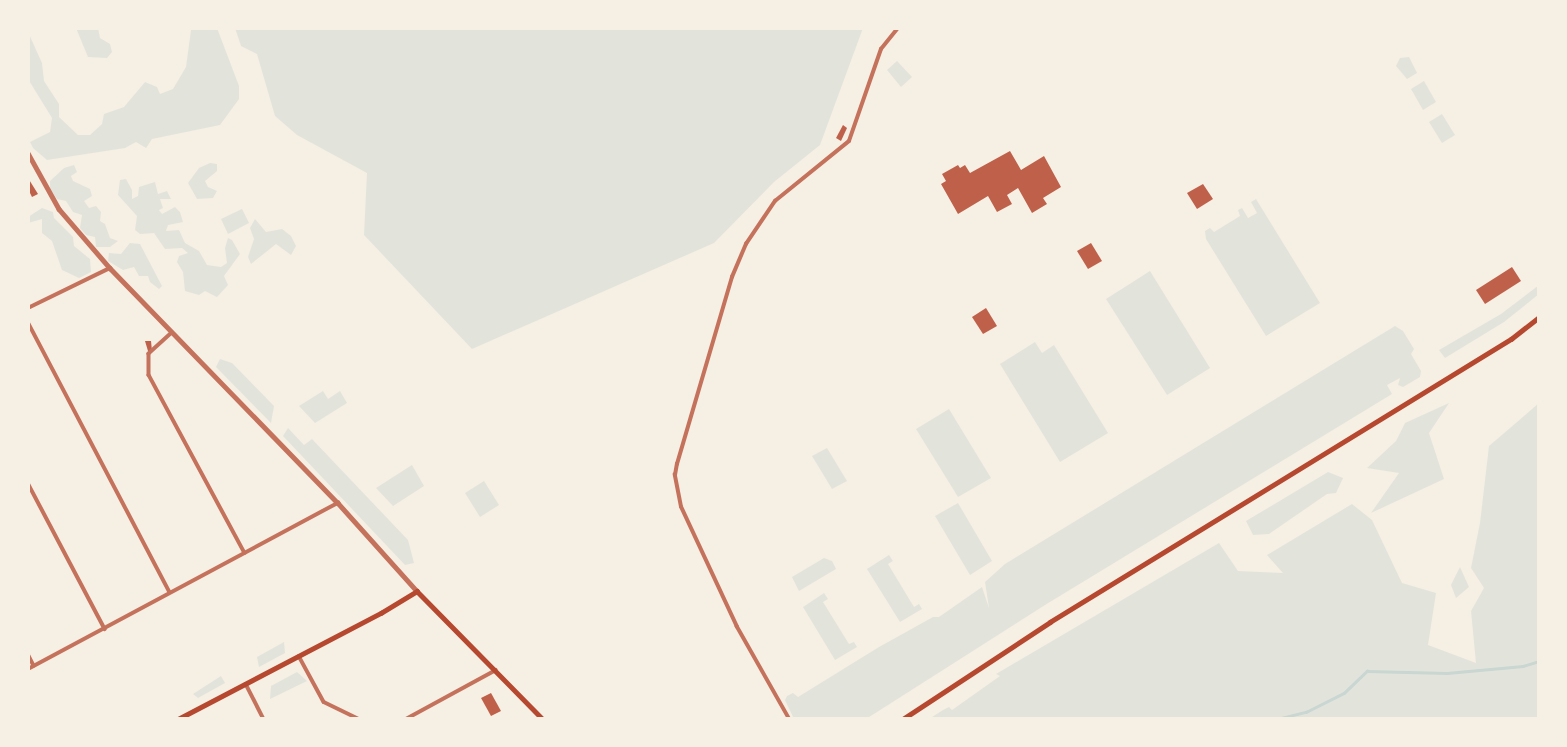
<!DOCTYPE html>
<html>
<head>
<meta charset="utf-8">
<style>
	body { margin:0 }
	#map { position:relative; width:1567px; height:747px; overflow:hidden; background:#f6efe4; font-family:"Source Sans 3",sans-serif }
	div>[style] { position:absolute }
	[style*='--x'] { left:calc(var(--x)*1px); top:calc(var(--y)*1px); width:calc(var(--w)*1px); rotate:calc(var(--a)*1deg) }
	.green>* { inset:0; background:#e2e4dc }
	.stream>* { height:2.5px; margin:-1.25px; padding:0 1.25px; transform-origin:1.25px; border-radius:1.25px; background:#c9d6d2 }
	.building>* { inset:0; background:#bf614a }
	.minor>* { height:3.5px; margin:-1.75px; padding:0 1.75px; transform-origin:1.75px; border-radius:1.75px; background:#c5725c }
	.tertiary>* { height:4.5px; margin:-2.25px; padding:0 2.25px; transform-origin:2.25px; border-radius:2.25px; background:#c5725c }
	.secondary>* { height:4.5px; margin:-2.25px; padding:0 2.25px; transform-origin:2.25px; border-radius:2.25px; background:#b5482f }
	span { translate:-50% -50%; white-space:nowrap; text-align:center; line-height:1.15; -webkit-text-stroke:6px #f6efe4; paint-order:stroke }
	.frame { position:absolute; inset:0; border:30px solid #f6efe4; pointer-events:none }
</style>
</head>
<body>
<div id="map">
	<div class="green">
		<i style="clip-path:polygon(76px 28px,98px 28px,100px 38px,110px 44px,112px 52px,107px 58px,88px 57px)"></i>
		<i style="clip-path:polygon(188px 28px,217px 28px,239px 86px,239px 99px,220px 125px,152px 139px,146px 148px,136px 142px,125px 148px,47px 160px,33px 148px,30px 142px,50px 132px,52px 118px,28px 79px,28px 32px,42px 63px,44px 81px,59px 104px,59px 117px,78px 135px,90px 135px,102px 124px,104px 114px,124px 107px,145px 82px,157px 87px,160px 94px,173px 89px,186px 67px,191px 30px)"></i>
		<i style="clip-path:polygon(235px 28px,863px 28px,820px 145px,774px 182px,714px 243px,472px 349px,364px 235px,367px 173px,297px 135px,275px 116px,257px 54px,241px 46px)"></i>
		<i style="clip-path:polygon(1409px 57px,1417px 73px,1407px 79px,1396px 66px,1400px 58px)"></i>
		<i style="clip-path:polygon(897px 61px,912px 77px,901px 87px,887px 70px)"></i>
		<i style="clip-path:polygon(1424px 81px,1436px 102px,1423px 110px,1411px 89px)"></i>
		<i style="clip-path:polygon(1442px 114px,1455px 135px,1442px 143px,1429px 122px)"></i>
		<i style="clip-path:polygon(210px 163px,217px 164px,217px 171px,205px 181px,208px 187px,217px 191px,213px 198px,197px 199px,188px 183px,199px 168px)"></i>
		<i style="clip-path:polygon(74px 165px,77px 172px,71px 176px,73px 181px,90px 189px,92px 196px,84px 201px,89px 208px,96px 206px,101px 212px,100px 221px,105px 224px,110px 238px,118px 241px,110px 247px,96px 247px,95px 237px,86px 235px,80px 228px,82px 215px,73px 212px,66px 201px,57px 199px,50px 189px,50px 181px,64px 168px)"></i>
		<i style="clip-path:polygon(126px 179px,132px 190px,132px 199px,138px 196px,139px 187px,155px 182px,158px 194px,167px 191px,171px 199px,160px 199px,163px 208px,159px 210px,162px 214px,175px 207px,180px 212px,183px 222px,168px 225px,166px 231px,179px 230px,185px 243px,199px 251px,207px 265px,221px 267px,227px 263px,225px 248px,228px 238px,232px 240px,240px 254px,224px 276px,228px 285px,217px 297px,205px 291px,199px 295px,185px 291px,183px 272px,177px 262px,179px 256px,188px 253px,182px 248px,165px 249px,154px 233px,140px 234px,135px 230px,137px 216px,118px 195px,120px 180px)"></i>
		<i style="clip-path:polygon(1256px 199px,1320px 303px,1266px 336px,1206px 239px,1205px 231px,1210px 228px,1214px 232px,1240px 216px,1238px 210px,1242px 208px,1248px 218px,1257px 213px,1251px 202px)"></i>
		<i style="clip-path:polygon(42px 208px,53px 212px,54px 218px,73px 237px,74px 246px,90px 259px,91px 272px,79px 278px,62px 270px,52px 241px,42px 233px,42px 219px,28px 223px,28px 217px)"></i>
		<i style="clip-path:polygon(242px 209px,249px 223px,228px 234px,221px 219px)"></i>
		<i style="clip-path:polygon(255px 219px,266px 232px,282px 229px,291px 236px,296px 246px,291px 255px,276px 244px,251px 264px,248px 257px,254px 239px,250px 228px)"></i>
		<i style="clip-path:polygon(130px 243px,140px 244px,162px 286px,159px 289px,150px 282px,148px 276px,139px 276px,134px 267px,123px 270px,108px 261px,109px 253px,121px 254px)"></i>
		<i style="clip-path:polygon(1150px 271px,1210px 368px,1167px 395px,1106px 299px)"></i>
		<i style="clip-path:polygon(1539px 285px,1539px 294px,1504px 322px,1445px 358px,1439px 350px,1501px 314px)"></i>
		<i style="clip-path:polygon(1395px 326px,1403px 331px,1414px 349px,1411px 354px,1421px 371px,1420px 377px,1403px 387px,1398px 385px,1400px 378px,1387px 385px,1392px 394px,1045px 605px,866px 719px,794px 719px,785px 700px,787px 696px,793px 693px,798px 697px,879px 647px,933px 617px,939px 617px,982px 587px,989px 608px,985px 582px,1005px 564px)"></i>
		<i style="clip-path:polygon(1035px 342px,1042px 353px,1054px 345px,1108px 433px,1060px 462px,1000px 364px)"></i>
		<i style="clip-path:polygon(220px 359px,232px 363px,274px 406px,271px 423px,216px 367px)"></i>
		<i style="clip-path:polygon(323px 391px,328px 399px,340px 391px,347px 403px,315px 423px,299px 406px)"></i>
		<i style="clip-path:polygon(1449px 403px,1429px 433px,1444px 479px,1371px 513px,1399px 473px,1367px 468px,1396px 441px,1405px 423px)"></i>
		<i style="clip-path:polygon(1539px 403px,1539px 719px,929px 719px,943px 710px,949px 707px,952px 710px,1000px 676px,996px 674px,1219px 543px,1238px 571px,1283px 573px,1267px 555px,1352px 504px,1372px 520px,1402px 583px,1436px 593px,1428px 645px,1476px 663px,1471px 611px,1484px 588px,1471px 568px,1480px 523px,1489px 446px)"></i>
		<i style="clip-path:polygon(949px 409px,991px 478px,958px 497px,916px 429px)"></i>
		<i style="clip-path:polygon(288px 428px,304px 445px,312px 439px,408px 540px,414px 563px,405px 565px,283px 436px)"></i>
		<i style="clip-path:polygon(827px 448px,847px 481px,832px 489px,812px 456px)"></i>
		<i style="clip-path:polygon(412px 465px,424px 486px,393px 506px,376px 488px)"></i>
		<i style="clip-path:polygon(1328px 472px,1343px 478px,1336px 493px,1327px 494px,1269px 534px,1253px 535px,1246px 521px)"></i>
		<i style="clip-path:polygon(484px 481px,499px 505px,480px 517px,465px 493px)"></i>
		<i style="clip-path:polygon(958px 503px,992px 561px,970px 575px,935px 516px)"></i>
		<i style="clip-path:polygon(889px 555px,893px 561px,888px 564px,914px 607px,919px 604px,922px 609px,900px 622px,867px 569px)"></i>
		<i style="clip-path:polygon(824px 558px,832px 561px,836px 569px,799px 591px,792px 577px)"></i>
		<i style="clip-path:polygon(1460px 567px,1469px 587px,1456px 598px,1451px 585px)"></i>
		<i style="clip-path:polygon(824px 593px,828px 599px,823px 602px,849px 644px,854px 642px,857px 647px,835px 660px,803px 607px)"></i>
		<i style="clip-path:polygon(284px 642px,285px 653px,259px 667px,257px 657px)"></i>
		<i style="clip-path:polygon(297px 672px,307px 681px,270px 699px,271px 686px)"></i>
		<i style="clip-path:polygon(221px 676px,225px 683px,198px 698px,193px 694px)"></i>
	</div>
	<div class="stream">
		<i style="--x:1277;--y:719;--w:30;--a:-14"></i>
		<i style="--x:1306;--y:712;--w:42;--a:-26.6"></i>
		<i style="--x:1344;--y:693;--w:32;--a:-44"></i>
		<i style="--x:1367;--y:671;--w:80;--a:1.4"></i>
		<i style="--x:1447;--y:673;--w:76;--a:-5.3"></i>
		<i style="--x:1523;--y:666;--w:17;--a:-17"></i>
	</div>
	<div class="building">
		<i style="clip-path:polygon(843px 125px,847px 128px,841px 141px,836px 138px)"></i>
		<i style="clip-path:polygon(1010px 151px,1021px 170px,1044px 156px,1061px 187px,1043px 198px,1047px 204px,1032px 213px,1018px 188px,1007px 195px,1012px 204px,997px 212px,988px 196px,958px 214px,941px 184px,946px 181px,942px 174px,958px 165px,960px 168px,965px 165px,970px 173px)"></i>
		<i style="clip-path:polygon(28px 178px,38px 194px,32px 197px,28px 189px)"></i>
		<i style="clip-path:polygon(1203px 184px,1213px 199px,1197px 209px,1187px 193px)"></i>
		<i style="clip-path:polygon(1091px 243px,1102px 261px,1088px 269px,1077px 251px)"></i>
		<i style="clip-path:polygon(1512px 267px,1521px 281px,1485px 304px,1476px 290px)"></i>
		<i style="clip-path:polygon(986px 308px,997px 326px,983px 334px,972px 317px)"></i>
		<i style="clip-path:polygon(145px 341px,151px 341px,152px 351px,148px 351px)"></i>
		<i style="clip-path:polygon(491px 693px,501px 711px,491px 716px,481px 698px)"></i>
	</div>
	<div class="minor">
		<i style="--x:28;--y:308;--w:91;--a:-26"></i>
		<i style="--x:28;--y:322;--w:305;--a:62.3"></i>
		<i style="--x:172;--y:333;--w:31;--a:138"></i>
		<i style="--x:149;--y:354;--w:21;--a:90"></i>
		<i style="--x:149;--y:375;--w:202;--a:61.7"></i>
		<i style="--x:28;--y:483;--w:165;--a:62.2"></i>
		<i style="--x:28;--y:654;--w:13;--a:63"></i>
		<i style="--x:299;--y:656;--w:52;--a:61.5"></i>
		<i style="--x:324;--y:702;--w:39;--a:26"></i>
		<i style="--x:28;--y:669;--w:352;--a:-28.2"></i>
		<i style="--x:246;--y:684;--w:39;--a:63"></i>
		<i style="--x:406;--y:719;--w:102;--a:-28.6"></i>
		<i style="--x:789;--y:719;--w:106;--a:-119.5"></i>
		<i style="--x:737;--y:627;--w:132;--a:-115"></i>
		<i style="--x:681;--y:507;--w:33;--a:-101"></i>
		<i style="--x:675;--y:475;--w:11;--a:-80"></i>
		<i style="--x:677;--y:464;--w:195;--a:-73.6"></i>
		<i style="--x:732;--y:277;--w:36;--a:-67"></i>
		<i style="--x:746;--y:244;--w:52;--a:-56"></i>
		<i style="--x:775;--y:201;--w:95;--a:-39"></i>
		<i style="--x:849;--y:141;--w:97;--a:-70.8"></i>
		<i style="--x:881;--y:49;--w:27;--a:-51"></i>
	</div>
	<div class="tertiary">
		<i style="--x:28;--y:153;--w:64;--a:61"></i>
		<i style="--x:59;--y:209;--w:78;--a:49.2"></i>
		<i style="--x:110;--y:268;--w:327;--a:45.9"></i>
		<i style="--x:338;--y:503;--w:118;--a:48.1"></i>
	</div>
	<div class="secondary">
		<i style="--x:178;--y:719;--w:229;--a:-27.6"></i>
		<i style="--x:381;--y:613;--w:42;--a:-31.4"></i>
		<i style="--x:417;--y:591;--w:180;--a:45.5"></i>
		<i style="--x:903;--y:719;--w:176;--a:-33.4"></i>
		<i style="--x:1050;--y:622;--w:541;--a:-31.55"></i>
		<i style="--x:1511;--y:339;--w:36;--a:-38"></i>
	</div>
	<div class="frame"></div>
</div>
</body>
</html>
